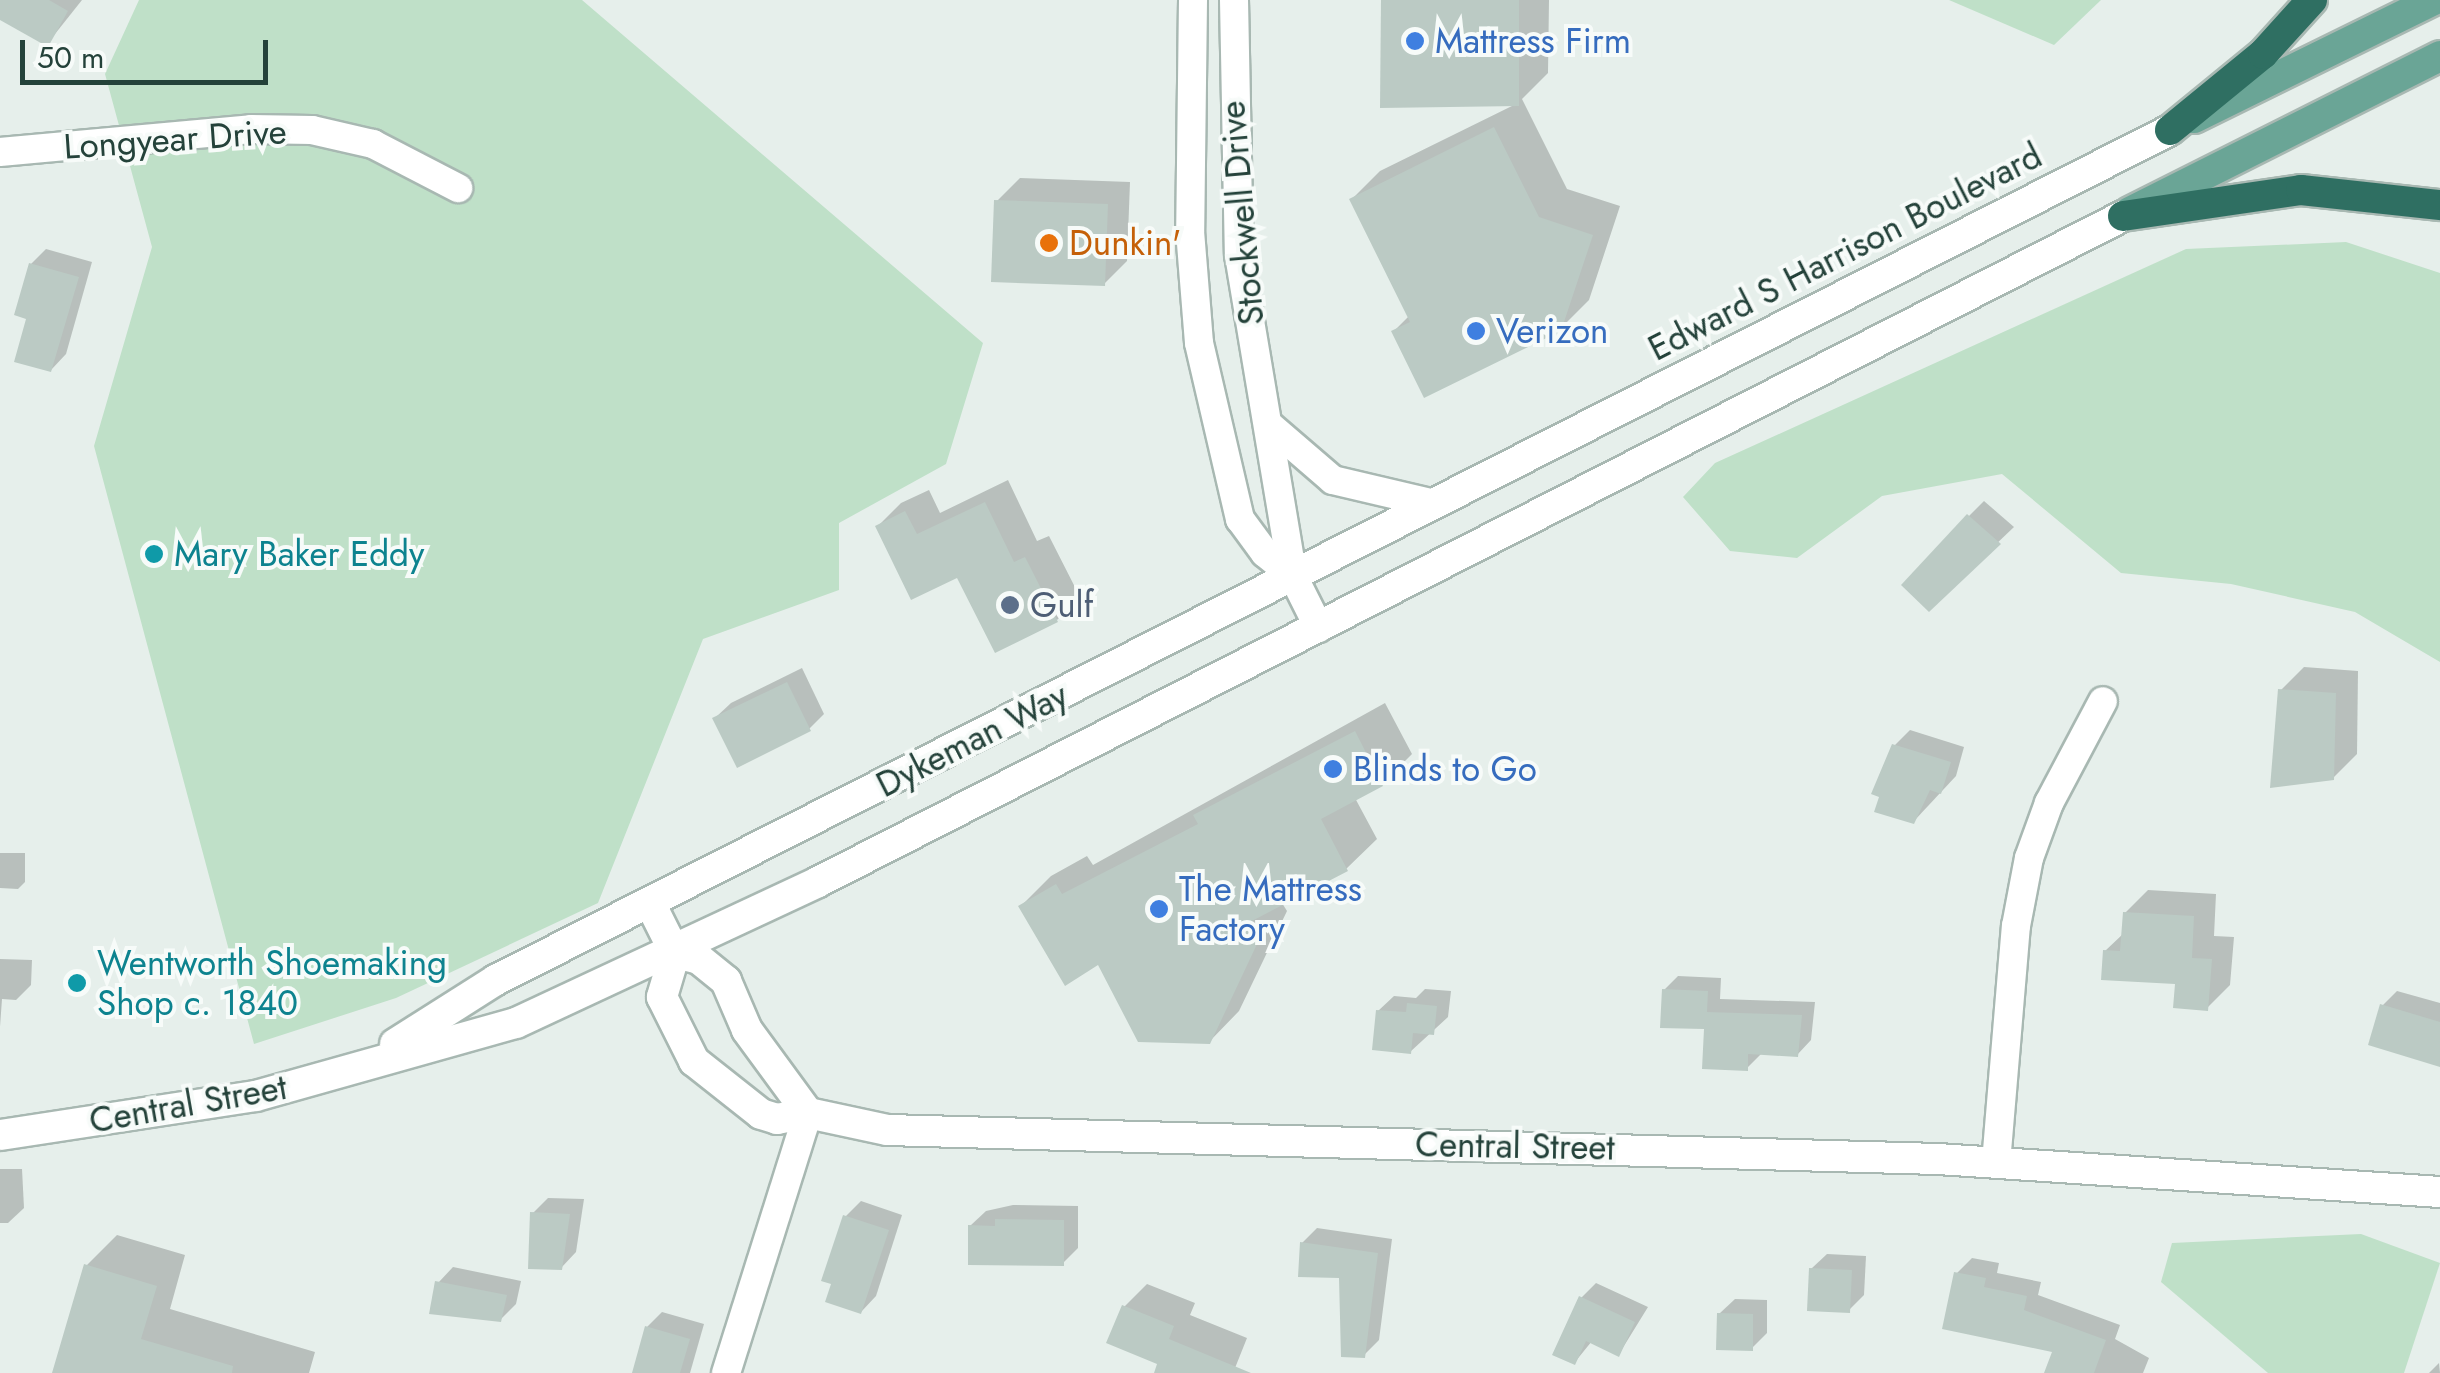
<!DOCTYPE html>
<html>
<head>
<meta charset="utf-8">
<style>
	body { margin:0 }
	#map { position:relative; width:2440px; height:1373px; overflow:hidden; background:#e6efeb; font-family:Jost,sans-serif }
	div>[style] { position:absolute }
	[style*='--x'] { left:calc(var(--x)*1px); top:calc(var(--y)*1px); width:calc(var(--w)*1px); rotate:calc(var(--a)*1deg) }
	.green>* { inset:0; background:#bfe0c8 }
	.shadow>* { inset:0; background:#0003 }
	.building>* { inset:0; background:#bbcac4 }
	.roads { filter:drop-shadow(2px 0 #a8b8b2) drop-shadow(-2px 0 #a8b8b2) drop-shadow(0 2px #a8b8b2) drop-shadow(0 -2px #a8b8b2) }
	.minor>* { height:28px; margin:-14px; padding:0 14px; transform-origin:14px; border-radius:14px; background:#fff }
	.tertiary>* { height:30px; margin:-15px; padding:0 15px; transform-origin:15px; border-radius:15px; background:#fff }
	.secondary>* { height:30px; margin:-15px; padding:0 15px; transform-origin:15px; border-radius:15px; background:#fff }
	.primary>* { height:30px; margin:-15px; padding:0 15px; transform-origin:15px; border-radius:15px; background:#6aa596 }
	.motorway>* { height:30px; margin:-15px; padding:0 15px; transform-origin:15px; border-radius:15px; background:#2f6f62 }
	.dots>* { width:28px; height:28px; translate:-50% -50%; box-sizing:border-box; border:5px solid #f7fbf9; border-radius:50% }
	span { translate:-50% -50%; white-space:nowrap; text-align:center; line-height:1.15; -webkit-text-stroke:8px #f7fbf9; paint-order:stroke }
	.shop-label { font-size:35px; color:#366cbe }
	.left { translate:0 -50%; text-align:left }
	.street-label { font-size:35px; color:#24423a }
	.food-label { font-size:35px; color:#c56008 }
	.culture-label { font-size:35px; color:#0d838f }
	.service-label { font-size:35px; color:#4e5e75 }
	.scale { position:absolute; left:20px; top:40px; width:248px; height:45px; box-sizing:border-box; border:5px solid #24423a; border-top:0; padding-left:12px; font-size:30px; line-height:35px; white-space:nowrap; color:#24423a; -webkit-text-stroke:8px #f7fbf9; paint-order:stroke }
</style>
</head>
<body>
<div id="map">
	<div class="green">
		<i style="clip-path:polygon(139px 0,582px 0,983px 343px,946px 464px,839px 523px,839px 590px,703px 639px,598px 903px,396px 998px,254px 1044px,94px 446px,152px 247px,105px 74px)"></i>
		<i style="clip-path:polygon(1949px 0,2101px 0,2054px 45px)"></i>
		<i style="clip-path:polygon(2346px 242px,2440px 273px,2440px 662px,2355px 612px,2231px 584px,2121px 573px,2002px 474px,1882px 496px,1797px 558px,1730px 551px,1683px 497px,1715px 463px,2186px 249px)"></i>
		<i style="clip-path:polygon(2361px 1234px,2440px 1263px,2404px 1373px,2268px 1373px,2161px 1282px,2172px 1243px)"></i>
	</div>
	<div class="shadow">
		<i style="clip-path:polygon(9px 0,82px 0,47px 44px,0 17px)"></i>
		<i style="clip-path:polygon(1384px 0,1549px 0,1548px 73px,1522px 99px,1567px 189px,1620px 206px,1589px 300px,1560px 329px,1394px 331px,1409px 316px,1352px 199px,1380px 171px,1516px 104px)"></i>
		<i style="clip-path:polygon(1020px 178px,1130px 182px,1127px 261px,1104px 284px,997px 201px)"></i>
		<i style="clip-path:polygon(46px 249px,92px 262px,66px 354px,51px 370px,29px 317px,31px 264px)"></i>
		<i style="clip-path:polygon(1008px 480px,1037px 541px,1049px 536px,1080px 597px,1057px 620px,958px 574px,878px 526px,901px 503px,929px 490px,940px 513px)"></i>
		<i style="clip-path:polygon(1984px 501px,2014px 527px,1929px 608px,1969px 516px)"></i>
		<i style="clip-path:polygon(2304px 667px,2358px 671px,2357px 754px,2333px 778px,2281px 690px)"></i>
		<i style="clip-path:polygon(802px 668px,824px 714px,809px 729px,715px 718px,731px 703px)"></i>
		<i style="clip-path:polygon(1385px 703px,1412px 754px,1382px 784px,1355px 798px,1377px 839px,1346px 869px,1282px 903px,1287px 911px,1239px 1011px,1209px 1042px,1021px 906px,1051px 876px,1087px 856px,1093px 865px)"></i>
		<i style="clip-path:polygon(1910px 730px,1964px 747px,1956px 776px,1914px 821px,1882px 795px,1894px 746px)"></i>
		<i style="clip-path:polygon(0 853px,25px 853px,25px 882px,18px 889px,0 888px)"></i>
		<i style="clip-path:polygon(2148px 890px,2216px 894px,2214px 936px,2234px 937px,2230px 985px,2207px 1008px,2178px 982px,2105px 951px,2124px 933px,2125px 913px)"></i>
		<i style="clip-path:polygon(0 959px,32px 960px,31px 985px,16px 1000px,2px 999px,0 1027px)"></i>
		<i style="clip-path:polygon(1678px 976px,1721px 978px,1720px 999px,1815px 1002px,1811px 1040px,1797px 1055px,1761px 1054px,1747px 1068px,1664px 990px)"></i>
		<i style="clip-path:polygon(1425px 989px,1451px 991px,1448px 1017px,1410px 1052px,1378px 1011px,1394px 996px,1416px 998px)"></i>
		<i style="clip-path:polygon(2397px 991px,2440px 1003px,2440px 1065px,2382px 1006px)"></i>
		<i style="clip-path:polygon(0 1169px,22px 1169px,24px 1208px,8px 1223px,0 1223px)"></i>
		<i style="clip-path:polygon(548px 1198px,584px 1199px,576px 1252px,561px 1268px,533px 1213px)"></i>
		<i style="clip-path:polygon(861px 1201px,902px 1215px,876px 1296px,861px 1312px,845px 1217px)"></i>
		<i style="clip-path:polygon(1013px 1205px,1078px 1206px,1078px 1248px,1063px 1263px,970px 1226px,986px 1211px)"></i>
		<i style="clip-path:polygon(1317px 1228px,1392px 1239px,1379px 1340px,1364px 1355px,1342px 1276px,1302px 1243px)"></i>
		<i style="clip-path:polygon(117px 1235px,185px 1255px,170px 1309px,315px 1352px,309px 1373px,55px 1373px,87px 1265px)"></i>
		<i style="clip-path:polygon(1827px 1254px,1866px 1256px,1864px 1295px,1849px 1310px,1811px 1269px)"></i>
		<i style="clip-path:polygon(1972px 1258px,1999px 1263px,1997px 1273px,2041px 1282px,2038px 1295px,2120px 1325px,2115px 1339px,2149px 1358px,2143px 1373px,2059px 1373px,2055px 1350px,1957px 1273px)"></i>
		<i style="clip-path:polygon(453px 1267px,521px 1281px,516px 1304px,501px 1319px,432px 1312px,438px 1283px)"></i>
		<i style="clip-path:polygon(1596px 1283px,1648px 1307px,1619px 1354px,1592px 1341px,1575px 1362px,1581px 1298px)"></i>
		<i style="clip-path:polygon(1147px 1284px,1195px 1303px,1190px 1315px,1247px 1338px,1233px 1373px,1168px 1373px,1124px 1307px)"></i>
		<i style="clip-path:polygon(1735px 1299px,1767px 1300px,1767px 1333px,1752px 1348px,1719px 1314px)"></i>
		<i style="clip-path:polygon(662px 1312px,704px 1324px,690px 1373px,635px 1373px,647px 1327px)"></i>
		<i style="clip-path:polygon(2439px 1363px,2440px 1373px,2429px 1373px)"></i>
	</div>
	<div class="building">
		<i style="clip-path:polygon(0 0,49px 0,68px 11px,48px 47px,0 20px)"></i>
		<i style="clip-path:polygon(1381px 0,1519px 0,1519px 106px,1380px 108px)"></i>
		<i style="clip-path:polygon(1494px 127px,1539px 217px,1593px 235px,1561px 331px,1424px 398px,1391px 331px,1410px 322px,1349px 199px)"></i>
		<i style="clip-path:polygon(994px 200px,1108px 204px,1105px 286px,991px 282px)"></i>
		<i style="clip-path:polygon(29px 263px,79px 277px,51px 372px,14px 362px,26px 319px,14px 315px)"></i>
		<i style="clip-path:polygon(985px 502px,1014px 562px,1025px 557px,1058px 622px,995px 653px,957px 578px,911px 600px,875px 526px,905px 511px,917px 534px)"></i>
		<i style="clip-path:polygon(1967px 514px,2001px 544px,1929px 612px,1901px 585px)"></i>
		<i style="clip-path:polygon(787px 682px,811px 731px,737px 768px,712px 718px)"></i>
		<i style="clip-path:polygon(2278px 689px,2336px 693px,2334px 780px,2270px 788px)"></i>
		<i style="clip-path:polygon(1355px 731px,1383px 786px,1321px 819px,1348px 871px,1248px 923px,1258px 942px,1210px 1044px,1138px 1042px,1098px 965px,1065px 986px,1018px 906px,1056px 884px,1062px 894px,1198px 824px,1193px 815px)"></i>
		<i style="clip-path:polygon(1892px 744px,1951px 762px,1941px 794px,1930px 790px,1914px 824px,1874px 812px,1879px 797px,1871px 794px)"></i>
		<i style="clip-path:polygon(2123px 912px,2194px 916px,2192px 958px,2212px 959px,2208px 1011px,2173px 1008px,2175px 984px,2101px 980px,2103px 950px,2120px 951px)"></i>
		<i style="clip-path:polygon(1662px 989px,1708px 991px,1707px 1012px,1802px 1015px,1798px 1057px,1748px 1054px,1748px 1071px,1702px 1069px,1704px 1029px,1660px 1028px)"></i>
		<i style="clip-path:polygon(1407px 1003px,1437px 1006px,1434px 1035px,1413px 1033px,1411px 1054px,1372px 1050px,1376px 1010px,1406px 1012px)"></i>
		<i style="clip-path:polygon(2380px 1004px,2440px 1022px,2440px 1067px,2368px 1045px)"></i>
		<i style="clip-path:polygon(530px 1212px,570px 1214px,562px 1270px,528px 1269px)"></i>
		<i style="clip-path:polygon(843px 1215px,889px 1230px,861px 1314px,825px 1302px,831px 1284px,821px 1281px)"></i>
		<i style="clip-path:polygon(995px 1219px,1064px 1220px,1064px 1266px,968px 1265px,968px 1225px,995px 1226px)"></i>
		<i style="clip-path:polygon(1300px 1242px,1378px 1253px,1365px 1358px,1341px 1357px,1339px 1278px,1298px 1277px)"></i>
		<i style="clip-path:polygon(84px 1264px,157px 1286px,141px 1339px,233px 1366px,232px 1373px,52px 1373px)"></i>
		<i style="clip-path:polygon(1809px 1268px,1852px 1270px,1850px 1313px,1807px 1311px)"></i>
		<i style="clip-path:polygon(1954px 1272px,1986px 1278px,1984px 1287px,2027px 1296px,2024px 1310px,2106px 1340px,2094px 1373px,2044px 1373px,2052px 1352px,1942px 1329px)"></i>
		<i style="clip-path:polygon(435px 1281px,507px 1295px,501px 1322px,429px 1314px)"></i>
		<i style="clip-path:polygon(1579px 1296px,1635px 1322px,1619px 1357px,1586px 1341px,1575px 1365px,1552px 1355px)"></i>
		<i style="clip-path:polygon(1122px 1305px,1174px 1326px,1169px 1339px,1251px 1373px,1154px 1373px,1157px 1364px,1106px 1343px)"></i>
		<i style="clip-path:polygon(1717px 1313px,1753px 1314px,1753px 1351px,1716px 1350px)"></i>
		<i style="clip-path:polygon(645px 1326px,690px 1339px,680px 1373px,632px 1373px)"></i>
	</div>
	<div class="roads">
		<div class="minor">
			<i style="--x:1193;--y:0;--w:231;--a:90.7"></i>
			<i style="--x:1190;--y:231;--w:112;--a:85.4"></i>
			<i style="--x:1199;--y:343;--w:181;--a:76.9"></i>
			<i style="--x:1240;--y:519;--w:42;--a:53.7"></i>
			<i style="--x:1265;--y:553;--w:36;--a:39"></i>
			<i style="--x:1234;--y:0;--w:255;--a:88.9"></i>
			<i style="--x:1239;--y:255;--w:326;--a:80.5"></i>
			<i style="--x:1293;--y:576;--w:58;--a:63.4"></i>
			<i style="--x:0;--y:152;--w:252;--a:-5.2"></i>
			<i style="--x:251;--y:129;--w:61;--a:0.9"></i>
			<i style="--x:312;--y:130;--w:63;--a:12.9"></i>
			<i style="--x:373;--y:144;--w:96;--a:27.4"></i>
			<i style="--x:1269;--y:425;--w:84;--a:40.7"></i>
			<i style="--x:1333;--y:480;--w:101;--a:13.2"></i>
			<i style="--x:1996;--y:1163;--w:238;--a:-85.2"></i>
			<i style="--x:2016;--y:926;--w:69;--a:-79.2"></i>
			<i style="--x:2029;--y:858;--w:59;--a:-70"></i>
			<i style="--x:2049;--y:803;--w:115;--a:-62.1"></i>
			<i style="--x:726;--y:1373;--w:273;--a:-72.5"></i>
		</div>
		<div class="tertiary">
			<i style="--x:651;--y:905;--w:54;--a:63.4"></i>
			<i style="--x:675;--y:953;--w:25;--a:14"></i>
			<i style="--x:699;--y:959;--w:35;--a:39"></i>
			<i style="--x:726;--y:981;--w:53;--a:66.8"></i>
			<i style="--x:747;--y:1030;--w:103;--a:53.7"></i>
			<i style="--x:808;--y:1113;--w:81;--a:12.1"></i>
			<i style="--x:887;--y:1130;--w:1051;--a:1.58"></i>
			<i style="--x:1938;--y:1159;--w:503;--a:3.76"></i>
			<i style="--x:675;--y:953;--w:46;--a:106.5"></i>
			<i style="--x:662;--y:997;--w:72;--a:63.4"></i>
			<i style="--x:694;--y:1061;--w:85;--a:38.3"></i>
			<i style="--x:761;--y:1114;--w:17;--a:17"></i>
			<i style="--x:777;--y:1119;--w:32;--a:-11"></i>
		</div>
		<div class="secondary">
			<i style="--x:395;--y:1044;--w:120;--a:-32.4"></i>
			<i style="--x:496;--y:980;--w:1877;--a:-26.92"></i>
			<i style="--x:0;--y:1135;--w:259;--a:-8.7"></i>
			<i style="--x:256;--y:1096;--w:270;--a:-15.7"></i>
			<i style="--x:516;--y:1023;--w:333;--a:-25"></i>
			<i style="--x:818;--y:882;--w:1465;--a:-27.04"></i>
		</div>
		<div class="primary">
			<i style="--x:2194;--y:118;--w:267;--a:-26.2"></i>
			<i style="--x:2130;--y:212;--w:347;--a:-26.7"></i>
		</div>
		<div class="motorway">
			<i style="--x:2170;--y:130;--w:120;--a:-39.3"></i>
			<i style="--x:2263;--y:54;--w:73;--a:-47.8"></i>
			<i style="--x:2123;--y:216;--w:180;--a:-8.3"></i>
			<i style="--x:2301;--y:190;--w:140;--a:6.2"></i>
		</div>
	</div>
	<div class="dots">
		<i style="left:1415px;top:41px;background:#3f7fe0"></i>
		<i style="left:1049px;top:243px;background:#e8710a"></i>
		<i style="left:1476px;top:331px;background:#3f7fe0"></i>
		<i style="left:154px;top:554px;background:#0f9aa8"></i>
		<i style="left:1010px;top:605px;background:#5c6f8a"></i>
		<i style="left:1333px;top:769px;background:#3f7fe0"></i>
		<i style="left:1159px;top:909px;background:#3f7fe0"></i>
		<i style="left:77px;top:983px;background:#0f9aa8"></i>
	</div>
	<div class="shop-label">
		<span class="left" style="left:1435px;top:41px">Mattress Firm</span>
		<span class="left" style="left:1496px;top:331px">Verizon</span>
		<span class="left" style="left:1353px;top:769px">Blinds to Go</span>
		<span class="left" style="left:1179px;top:909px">The Mattress<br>Factory</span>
	</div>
	<div class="street-label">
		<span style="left:175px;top:139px;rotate:-4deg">Longyear Drive</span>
		<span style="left:1242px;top:213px;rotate:-95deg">Stockwell Drive</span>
		<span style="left:1845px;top:252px;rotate:-27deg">Edward S Harrison Boulevard</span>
		<span style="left:972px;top:740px;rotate:-27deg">Dykeman Way</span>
		<span style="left:188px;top:1104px;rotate:-10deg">Central Street</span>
		<span style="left:1515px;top:1146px;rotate:1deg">Central Street</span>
	</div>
	<div class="food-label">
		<span class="left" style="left:1069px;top:243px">Dunkin'</span>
	</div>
	<div class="culture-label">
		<span class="left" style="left:174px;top:554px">Mary Baker Eddy</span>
		<span class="left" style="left:97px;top:983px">Wentworth Shoemaking<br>Shop c. 1840</span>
	</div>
	<div class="service-label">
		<span class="left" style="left:1030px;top:605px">Gulf</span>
	</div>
	<div class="scale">50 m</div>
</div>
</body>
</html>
